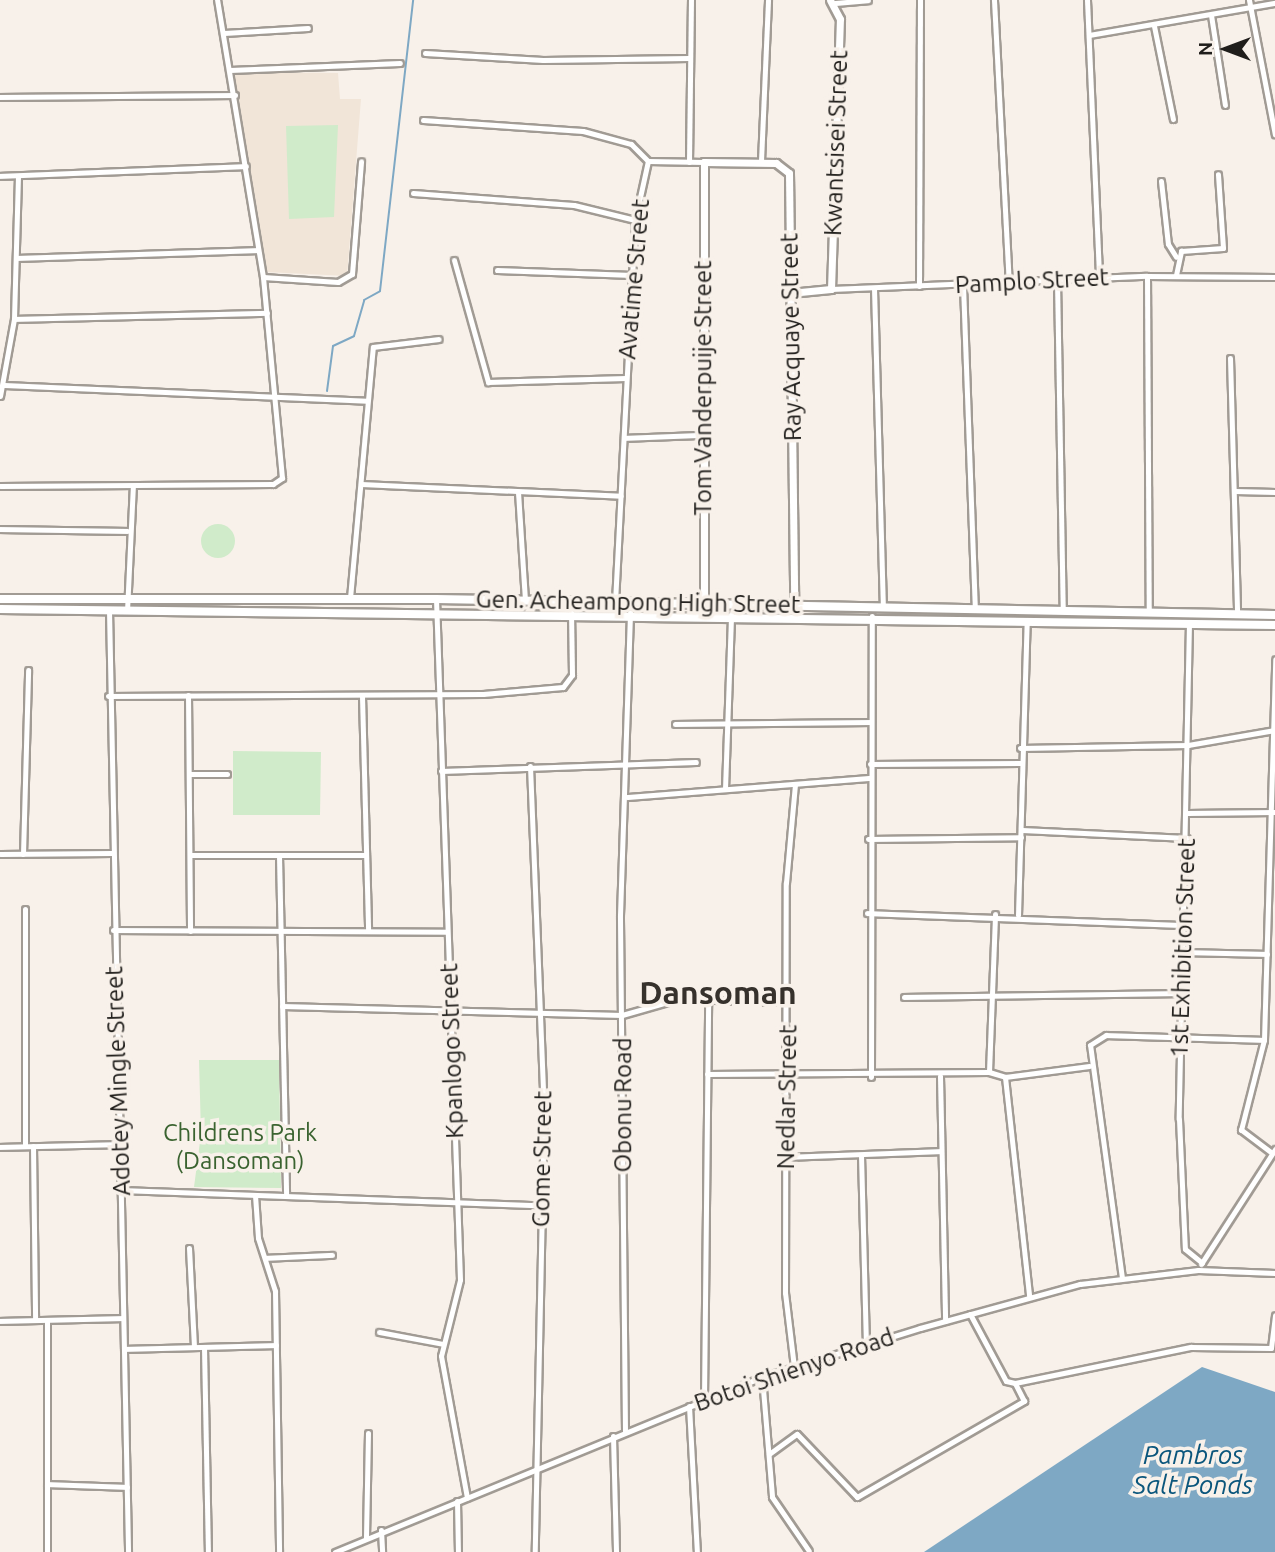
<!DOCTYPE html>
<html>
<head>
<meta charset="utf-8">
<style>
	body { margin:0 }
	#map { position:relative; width:1275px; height:1552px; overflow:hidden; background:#f8f1ea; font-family:Ubuntu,sans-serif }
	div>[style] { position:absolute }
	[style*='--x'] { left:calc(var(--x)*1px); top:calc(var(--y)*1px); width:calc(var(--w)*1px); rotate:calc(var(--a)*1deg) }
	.built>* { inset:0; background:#f1e5d8 }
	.green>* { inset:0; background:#d0ebca }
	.round { border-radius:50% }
	.water>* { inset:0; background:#7ea8c4 }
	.stream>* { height:2px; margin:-1px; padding:0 1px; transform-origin:1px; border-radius:1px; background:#7ea8c4 }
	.roads { filter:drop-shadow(2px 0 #a19b94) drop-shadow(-2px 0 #a19b94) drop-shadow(0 2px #a19b94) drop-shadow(0 -2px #a19b94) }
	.minor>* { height:5px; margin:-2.5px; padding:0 2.5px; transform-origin:2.5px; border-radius:2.5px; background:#fff }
	.tertiary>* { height:7px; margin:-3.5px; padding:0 3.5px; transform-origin:3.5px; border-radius:3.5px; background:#fff }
	.secondary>* { height:8px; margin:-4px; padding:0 4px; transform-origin:4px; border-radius:4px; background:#fff }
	span { translate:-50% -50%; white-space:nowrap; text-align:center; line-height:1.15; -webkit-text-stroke:7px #f8f1ea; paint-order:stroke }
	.street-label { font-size:24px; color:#201e1b }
	.park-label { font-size:24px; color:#3a6330 }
	.water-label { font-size:26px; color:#0b567c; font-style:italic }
	.district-label { font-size:32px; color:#36312c; font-weight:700 }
	.north { position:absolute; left:1191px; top:14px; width:70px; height:70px; -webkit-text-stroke:5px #f8f1ea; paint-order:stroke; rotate:270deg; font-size:19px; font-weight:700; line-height:28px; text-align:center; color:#201e1b }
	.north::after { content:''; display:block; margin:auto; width:24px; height:32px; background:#201e1b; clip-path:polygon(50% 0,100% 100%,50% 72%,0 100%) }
</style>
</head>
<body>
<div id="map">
	<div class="built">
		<i style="clip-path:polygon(232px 72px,338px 73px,340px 99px,361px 99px,347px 276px,266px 272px)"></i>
	</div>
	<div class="green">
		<i style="clip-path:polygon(338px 125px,334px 217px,289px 219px,286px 126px)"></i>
		<i class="round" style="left:201px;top:524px;width:34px;height:34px"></i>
		<i style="clip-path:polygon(233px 751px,321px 752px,320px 815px,233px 815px)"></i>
		<i style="clip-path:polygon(199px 1060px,279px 1060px,281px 1188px,194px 1187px,201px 1134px)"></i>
	</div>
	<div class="water">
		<i style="clip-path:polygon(1202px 1367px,1275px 1392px,1275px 1552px,924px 1552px)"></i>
	</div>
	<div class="stream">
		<i style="--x:327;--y:391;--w:45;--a:-82.4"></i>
		<i style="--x:333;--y:346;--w:23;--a:-25"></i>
		<i style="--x:354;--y:336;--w:37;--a:-74"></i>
		<i style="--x:364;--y:300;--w:18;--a:-29"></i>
		<i style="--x:380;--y:291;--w:293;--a:-83.5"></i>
	</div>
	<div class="roads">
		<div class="minor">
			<i style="--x:994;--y:0;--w:283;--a:87"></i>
			<i style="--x:1087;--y:0;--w:277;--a:87.5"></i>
			<i style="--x:1249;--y:0;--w:137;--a:79.1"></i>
			<i style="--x:835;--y:3;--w:33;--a:-5"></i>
			<i style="--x:1211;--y:15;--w:91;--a:81.2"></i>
			<i style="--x:1154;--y:26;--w:95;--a:78.5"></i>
			<i style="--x:224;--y:33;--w:84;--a:-3.4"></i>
			<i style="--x:1089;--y:35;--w:189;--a:-9.8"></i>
			<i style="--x:425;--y:53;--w:118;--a:3.4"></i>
			<i style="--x:543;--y:60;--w:146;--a:-0.8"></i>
			<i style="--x:230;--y:70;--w:170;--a:-2.4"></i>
			<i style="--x:0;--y:97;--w:235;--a:-0.5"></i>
			<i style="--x:423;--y:120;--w:160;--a:3.9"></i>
			<i style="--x:583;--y:131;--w:50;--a:15.2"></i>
			<i style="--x:631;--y:144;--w:24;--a:45"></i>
			<i style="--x:648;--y:161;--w:56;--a:1"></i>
			<i style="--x:761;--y:161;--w:161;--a:-87.5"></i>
			<i style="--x:689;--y:162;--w:162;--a:-89.3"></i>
			<i style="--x:0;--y:176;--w:246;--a:-2.3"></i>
			<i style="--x:1161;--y:181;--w:63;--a:83.7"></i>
			<i style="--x:1168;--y:244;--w:15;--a:58"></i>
			<i style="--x:413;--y:193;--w:161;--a:4.3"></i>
			<i style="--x:574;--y:205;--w:63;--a:13.8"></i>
			<i style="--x:18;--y:258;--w:240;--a:-1.9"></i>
			<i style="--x:454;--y:260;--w:127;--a:74.4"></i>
			<i style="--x:488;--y:382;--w:138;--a:-1.7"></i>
			<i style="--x:497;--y:270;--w:135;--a:2.1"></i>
			<i style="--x:1176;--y:275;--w:25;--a:-78"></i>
			<i style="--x:1181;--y:251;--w:42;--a:-4.1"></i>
			<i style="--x:1223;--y:248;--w:74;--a:-93.9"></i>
			<i style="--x:1147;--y:276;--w:336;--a:89.7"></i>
			<i style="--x:263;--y:277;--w:75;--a:3.8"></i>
			<i style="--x:338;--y:282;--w:16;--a:-30"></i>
			<i style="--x:352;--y:274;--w:113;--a:-85.4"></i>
			<i style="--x:1057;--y:280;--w:330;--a:89"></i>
			<i style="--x:963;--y:285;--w:323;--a:87.9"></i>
			<i style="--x:919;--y:286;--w:286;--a:-89.8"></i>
			<i style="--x:874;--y:288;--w:318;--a:88.4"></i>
			<i style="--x:831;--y:289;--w:316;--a:-2.4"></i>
			<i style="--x:1147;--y:276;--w:128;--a:0.4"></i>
			<i style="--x:14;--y:319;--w:253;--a:-1.4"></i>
			<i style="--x:1230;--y:358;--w:256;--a:88.4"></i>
			<i style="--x:4;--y:385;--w:363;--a:2.5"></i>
			<i style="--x:0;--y:396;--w:78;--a:-79.7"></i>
			<i style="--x:14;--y:319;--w:143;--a:-88.4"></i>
			<i style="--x:624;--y:438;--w:79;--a:-2.2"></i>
			<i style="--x:361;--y:484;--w:260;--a:2.6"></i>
			<i style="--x:0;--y:486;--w:273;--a:-0.4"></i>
			<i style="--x:273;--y:484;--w:11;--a:-34"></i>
			<i style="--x:282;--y:478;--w:202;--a:-95.4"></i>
			<i style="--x:263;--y:277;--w:281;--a:-99.4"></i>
			<i style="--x:1235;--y:491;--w:40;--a:1.4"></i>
			<i style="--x:518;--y:492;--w:109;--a:86.3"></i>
			<i style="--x:0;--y:529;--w:127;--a:0.9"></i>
			<i style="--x:350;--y:598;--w:252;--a:-84.8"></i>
			<i style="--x:373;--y:347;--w:66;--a:-6.9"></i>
			<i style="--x:436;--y:599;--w:681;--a:87.98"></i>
			<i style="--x:460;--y:1280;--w:78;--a:104"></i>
			<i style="--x:441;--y:1356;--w:144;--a:79.6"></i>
			<i style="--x:615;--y:602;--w:383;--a:-87"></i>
			<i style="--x:635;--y:220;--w:60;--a:-77.6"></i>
			<i style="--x:109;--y:610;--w:942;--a:88.84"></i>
			<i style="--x:127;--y:611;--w:125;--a:-87.3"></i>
			<i style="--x:1189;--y:623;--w:496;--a:91.2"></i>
			<i style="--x:1179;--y:1119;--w:130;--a:87.4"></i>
			<i style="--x:1185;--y:1249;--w:22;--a:39"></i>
			<i style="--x:188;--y:695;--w:236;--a:89.5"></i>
			<i style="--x:108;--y:696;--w:375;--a:-0.3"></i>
			<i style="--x:483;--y:694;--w:80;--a:-5"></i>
			<i style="--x:563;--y:687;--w:15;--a:-53"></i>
			<i style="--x:572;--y:675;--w:63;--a:-90.9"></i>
			<i style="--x:362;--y:696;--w:235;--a:88.5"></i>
			<i style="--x:675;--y:724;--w:195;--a:-0.6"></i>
			<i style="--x:1020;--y:748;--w:168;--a:-1"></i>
			<i style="--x:1188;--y:745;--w:88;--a:-9.8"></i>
			<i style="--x:870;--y:764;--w:150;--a:-0.4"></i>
			<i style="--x:530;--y:766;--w:343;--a:87.7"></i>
			<i style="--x:544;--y:1109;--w:443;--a:91.2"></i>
			<i style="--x:441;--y:771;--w:255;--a:-2"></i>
			<i style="--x:189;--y:774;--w:38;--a:0"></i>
			<i style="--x:725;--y:789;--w:175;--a:-88"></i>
			<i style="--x:627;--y:797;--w:243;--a:-4.5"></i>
			<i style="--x:1187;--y:813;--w:88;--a:-0.7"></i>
			<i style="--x:1022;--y:830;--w:165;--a:2.8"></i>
			<i style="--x:868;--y:839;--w:153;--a:-0.7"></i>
			<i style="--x:0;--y:854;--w:112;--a:-0.5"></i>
			<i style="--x:23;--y:854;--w:184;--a:-88.4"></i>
			<i style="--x:190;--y:855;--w:176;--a:0"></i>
			<i style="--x:279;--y:855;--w:340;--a:88.8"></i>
			<i style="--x:867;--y:913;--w:318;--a:2.2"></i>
			<i style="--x:1018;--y:915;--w:295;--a:-88.3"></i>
			<i style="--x:113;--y:930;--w:334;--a:0.3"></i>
			<i style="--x:1184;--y:952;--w:83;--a:1.4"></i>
			<i style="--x:904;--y:997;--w:278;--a:-0.8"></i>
			<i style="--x:282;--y:1006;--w:340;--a:1.5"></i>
			<i style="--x:622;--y:1015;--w:58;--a:-15.9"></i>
			<i style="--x:678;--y:999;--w:110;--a:1.6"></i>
			<i style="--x:989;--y:1072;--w:158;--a:-87.8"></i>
			<i style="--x:707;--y:1074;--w:282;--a:-0.4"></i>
			<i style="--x:989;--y:1072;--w:17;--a:17"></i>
			<i style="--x:1005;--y:1077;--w:85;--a:-7.5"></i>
			<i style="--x:940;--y:1076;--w:245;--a:88.8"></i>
			<i style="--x:871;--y:1077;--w:461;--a:-89.9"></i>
			<i style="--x:1005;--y:1077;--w:220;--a:83.7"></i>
			<i style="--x:25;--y:1146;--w:237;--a:-90"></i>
			<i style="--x:33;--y:1146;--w:174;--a:89.3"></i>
			<i style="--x:0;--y:1147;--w:121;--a:-1.4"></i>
			<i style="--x:1272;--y:1153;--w:39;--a:-143"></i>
			<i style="--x:1241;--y:1130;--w:93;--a:-75.7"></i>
			<i style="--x:1264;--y:1040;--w:381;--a:-88.3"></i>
			<i style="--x:861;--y:1155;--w:190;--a:88.5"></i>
			<i style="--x:787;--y:1157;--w:154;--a:-2.2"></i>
			<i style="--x:123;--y:1190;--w:419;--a:2.1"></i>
			<i style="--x:255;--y:1195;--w:43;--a:86"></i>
			<i style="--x:258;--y:1238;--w:56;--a:72.2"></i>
			<i style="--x:275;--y:1291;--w:261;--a:89.1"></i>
			<i style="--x:189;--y:1248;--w:99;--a:87.1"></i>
			<i style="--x:265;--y:1258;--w:67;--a:-2.6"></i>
			<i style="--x:1201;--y:1264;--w:137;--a:-57.2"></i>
			<i style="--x:1122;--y:1278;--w:235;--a:-97.8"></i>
			<i style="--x:1090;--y:1045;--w:19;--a:-32"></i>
			<i style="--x:1106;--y:1035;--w:158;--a:1.8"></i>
			<i style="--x:970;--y:1314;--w:76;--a:61.8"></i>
			<i style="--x:1006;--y:1381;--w:9;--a:13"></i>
			<i style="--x:1015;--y:1383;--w:180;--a:-11.6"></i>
			<i style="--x:1191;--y:1347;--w:80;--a:0.7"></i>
			<i style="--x:1271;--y:1348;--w:33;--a:-83"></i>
			<i style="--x:0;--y:1321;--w:123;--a:-1.4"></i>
			<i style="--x:379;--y:1332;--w:65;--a:10.6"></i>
			<i style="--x:204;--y:1347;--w:205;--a:88.9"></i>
			<i style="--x:124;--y:1349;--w:152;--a:-1.5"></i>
			<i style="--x:794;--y:1367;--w:75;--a:-96.9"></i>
			<i style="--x:785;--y:1293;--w:410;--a:-89.9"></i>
			<i style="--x:786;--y:883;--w:98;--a:-84.8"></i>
			<i style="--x:762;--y:1377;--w:120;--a:85.2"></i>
			<i style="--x:772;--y:1497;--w:65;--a:55.6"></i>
			<i style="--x:704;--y:1399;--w:399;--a:-89.4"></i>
			<i style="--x:689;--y:1406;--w:146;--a:86.9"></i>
			<i style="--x:625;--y:1431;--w:516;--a:-90.56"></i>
			<i style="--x:620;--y:915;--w:303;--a:-88.1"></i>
			<i style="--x:613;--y:1436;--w:116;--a:88.5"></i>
			<i style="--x:769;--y:1454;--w:34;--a:-36"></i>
			<i style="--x:797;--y:1434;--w:87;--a:46.4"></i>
			<i style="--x:857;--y:1497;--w:193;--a:-29.9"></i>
			<i style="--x:1024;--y:1401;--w:20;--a:-117"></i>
			<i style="--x:47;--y:1484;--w:80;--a:2.1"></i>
			<i style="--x:457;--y:1501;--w:51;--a:88.9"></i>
			<i style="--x:381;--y:1530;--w:22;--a:87"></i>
			<i style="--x:366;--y:1537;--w:104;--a:-88.9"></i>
			<i style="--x:47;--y:1552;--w:232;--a:-90"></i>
			<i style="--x:335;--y:1552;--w:461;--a:-22.3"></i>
			<i style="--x:762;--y:1377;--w:165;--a:-17.2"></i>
			<i style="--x:920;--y:1328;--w:166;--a:-15.4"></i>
			<i style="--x:1080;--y:1284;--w:119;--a:-6.8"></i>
			<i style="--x:1198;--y:1270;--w:77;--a:2.2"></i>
		</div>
		<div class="tertiary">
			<i style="--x:790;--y:293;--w:41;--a:-5.6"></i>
			<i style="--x:831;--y:289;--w:270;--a:-88.1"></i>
			<i style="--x:840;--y:19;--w:21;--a:-118"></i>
			<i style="--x:704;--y:613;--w:451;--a:-90"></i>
			<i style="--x:704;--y:162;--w:72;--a:0.8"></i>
			<i style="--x:776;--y:163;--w:16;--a:38"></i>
			<i style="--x:789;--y:173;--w:432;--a:89.3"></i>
		</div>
		<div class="secondary">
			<i style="--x:0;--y:599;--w:436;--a:0"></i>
			<i style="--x:436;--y:599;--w:839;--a:1.09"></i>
			<i style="--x:0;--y:609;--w:1275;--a:0.72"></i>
		</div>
	</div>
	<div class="street-label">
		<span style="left:836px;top:143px;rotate:-88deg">Kwantsisei Street</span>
		<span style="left:634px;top:279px;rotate:-85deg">Avatime Street</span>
		<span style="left:1032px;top:281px;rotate:-3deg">Pamplo Street</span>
		<span style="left:791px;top:337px;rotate:-91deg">Ray Acquaye Street</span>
		<span style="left:703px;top:388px;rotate:-90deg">Tom Vanderpuije Street</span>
		<span style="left:638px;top:602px;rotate:1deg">Gen. Acheampong High Street</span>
		<span style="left:1183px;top:948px;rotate:-88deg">1st Exhibition Street</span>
		<span style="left:452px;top:1051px;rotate:-92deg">Kpanlogo Street</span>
		<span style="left:118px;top:1081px;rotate:-92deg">Adotey Mingle Street</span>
		<span style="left:787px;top:1097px;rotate:-89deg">Nedlar Street</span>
		<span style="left:623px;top:1105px;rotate:-90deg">Obonu Road</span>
		<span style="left:542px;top:1159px;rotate:-89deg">Gome Street</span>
		<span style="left:794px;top:1370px;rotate:-19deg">Botoi Shienyo Road</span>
	</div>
	<div class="park-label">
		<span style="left:240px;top:1147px">Childrens Park<br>(Dansoman)</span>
	</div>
	<div class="water-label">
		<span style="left:1193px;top:1470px">Pambros<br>Salt Ponds</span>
	</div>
	<div class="district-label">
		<span style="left:718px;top:992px">Dansoman</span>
	</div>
	<div class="north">N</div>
</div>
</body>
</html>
